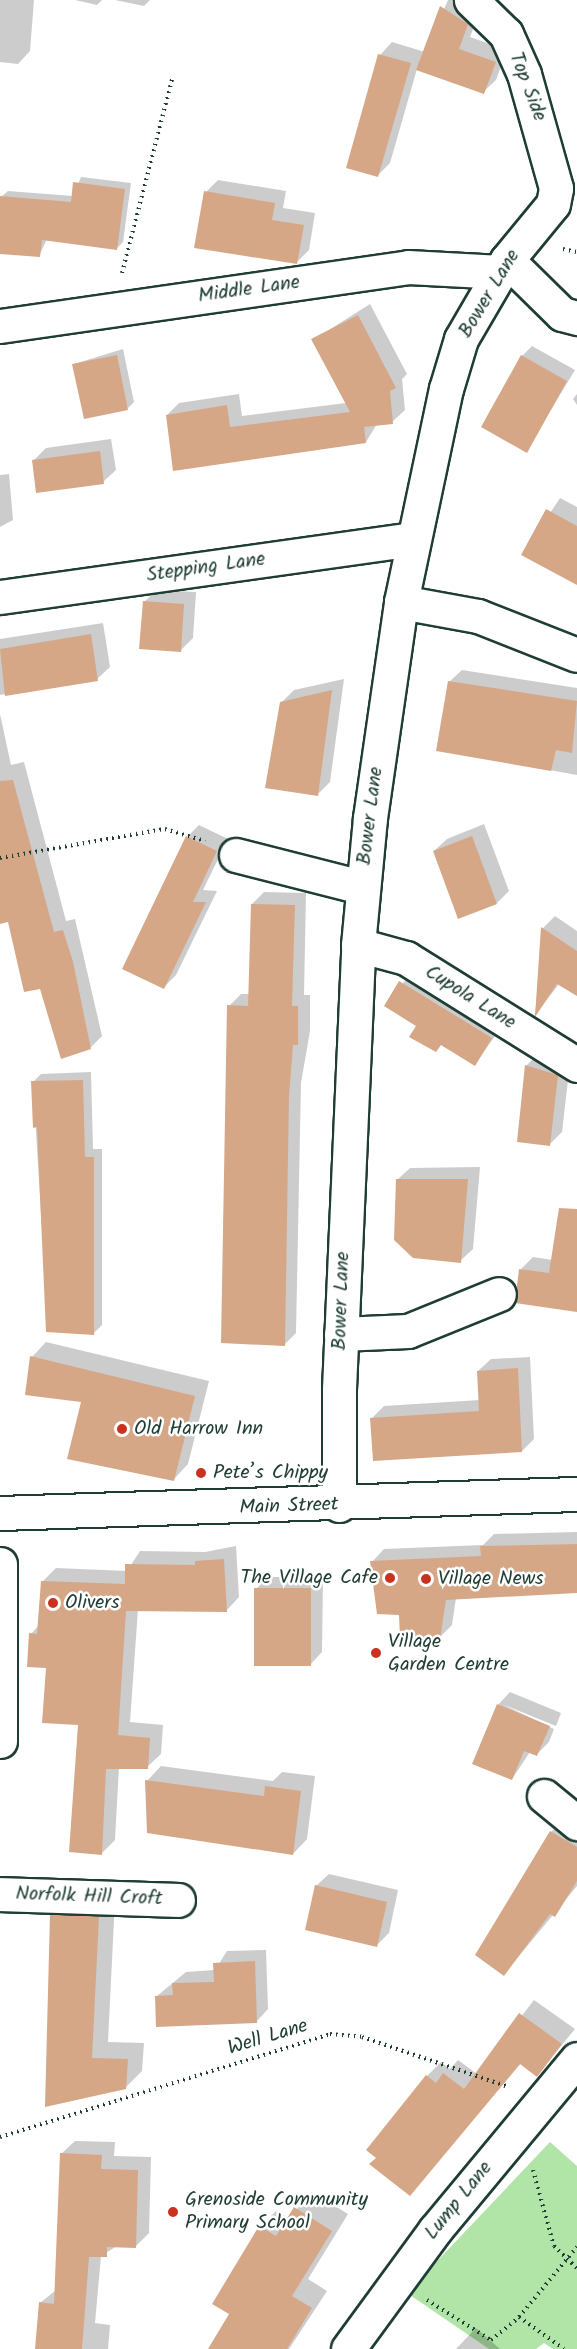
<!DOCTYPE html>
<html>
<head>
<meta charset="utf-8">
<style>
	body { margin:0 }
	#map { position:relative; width:577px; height:2349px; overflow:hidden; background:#fff; font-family:Kalam,sans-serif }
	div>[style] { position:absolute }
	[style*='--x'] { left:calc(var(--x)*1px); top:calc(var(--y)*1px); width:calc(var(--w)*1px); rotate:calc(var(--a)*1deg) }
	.green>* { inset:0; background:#b0e5a7 }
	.shadow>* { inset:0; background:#0003 }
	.building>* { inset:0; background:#d5a787 }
	.path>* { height:4px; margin-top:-2px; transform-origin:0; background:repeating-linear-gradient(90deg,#1f3d34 0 1.5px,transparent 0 6px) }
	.roads { filter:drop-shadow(2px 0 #1f3d34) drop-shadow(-2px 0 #1f3d34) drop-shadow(0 2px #1f3d34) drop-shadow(0 -2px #1f3d34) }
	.minor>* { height:33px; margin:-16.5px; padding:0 16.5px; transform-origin:16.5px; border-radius:16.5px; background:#fff }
	.dots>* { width:16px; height:16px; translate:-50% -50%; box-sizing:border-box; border:3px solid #fff; border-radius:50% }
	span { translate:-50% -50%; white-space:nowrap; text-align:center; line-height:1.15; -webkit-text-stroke:5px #fff; paint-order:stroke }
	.street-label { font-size:20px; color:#1f3d34 }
	.poi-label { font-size:20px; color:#1f3d34 }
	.left { translate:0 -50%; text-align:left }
	.right { translate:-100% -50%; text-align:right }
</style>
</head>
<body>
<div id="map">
	<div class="green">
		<i style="clip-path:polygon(550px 2142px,577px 2166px,577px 2349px,553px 2349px,544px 2343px,536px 2349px,489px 2349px,407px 2293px)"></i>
	</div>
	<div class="shadow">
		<i style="clip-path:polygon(0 0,34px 0,30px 51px,18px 64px,0 62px)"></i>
		<i style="clip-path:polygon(75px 0,102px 0,97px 5px)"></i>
		<i style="clip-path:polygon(115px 0,150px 0,144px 6px)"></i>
		<i style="clip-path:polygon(448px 0,461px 0,480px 11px,470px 37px,507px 50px,496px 80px,483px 92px,417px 69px,390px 163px,378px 175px,380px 55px,392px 42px,425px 52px)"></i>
		<i style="clip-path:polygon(81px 177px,131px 183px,123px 242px,116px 249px,47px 239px,39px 256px,0 252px,1px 197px,8px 191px,73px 196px)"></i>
		<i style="clip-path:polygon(218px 180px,286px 191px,283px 208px,315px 213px,309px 250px,297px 262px,206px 192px)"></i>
		<i style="clip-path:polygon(370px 304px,407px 374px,402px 379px,405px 410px,392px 422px,377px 424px,366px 442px,174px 469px,167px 415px,179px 403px,239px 394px,242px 416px,346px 403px,313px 340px)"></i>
		<i style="clip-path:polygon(532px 346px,575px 370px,526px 451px,522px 356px)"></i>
		<i style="clip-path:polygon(123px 349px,134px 402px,128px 408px,74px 364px)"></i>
		<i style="clip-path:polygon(577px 394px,577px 405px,573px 399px)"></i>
		<i style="clip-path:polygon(111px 439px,116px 470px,103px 482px,34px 460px,46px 448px)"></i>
		<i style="clip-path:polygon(9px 474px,13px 520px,0 527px,0 475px)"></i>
		<i style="clip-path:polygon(560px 498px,577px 507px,577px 584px,523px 554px)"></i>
		<i style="clip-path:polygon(157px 590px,196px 592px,193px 638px,180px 651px,144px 602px)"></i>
		<i style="clip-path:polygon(103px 623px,110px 667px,97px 679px,0 695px,0 639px)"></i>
		<i style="clip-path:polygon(462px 670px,577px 688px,577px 775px,438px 750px,449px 682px)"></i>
		<i style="clip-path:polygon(344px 679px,330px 782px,317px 795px,281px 703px,294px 690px)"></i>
		<i style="clip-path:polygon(0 714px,11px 765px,24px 762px,66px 921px,75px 919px,102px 1036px,90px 1048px,41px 987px,10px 920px,0 922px)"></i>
		<i style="clip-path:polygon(484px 824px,509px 891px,497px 903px,434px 851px,447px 839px)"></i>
		<i style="clip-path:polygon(199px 825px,228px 839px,203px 890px,217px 891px,176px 975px,164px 987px,187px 837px)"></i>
		<i style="clip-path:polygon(264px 892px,306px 893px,304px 995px,310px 995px,310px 1031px,301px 1083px,296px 1333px,284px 1345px,229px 1006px,241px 994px,250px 994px,252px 904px)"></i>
		<i style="clip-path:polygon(555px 916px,577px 931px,577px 994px,559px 984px,535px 1015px,543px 928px)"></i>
		<i style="clip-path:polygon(413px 970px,503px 1025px,475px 1064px,386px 1006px)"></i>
		<i style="clip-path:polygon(539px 1053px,570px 1063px,562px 1132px,550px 1144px,518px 1141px,527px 1065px)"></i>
		<i style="clip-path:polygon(91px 1072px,93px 1149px,102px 1149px,102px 1325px,94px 1333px,48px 1330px,33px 1082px,41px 1074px)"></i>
		<i style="clip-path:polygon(480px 1167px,473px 1249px,460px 1261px,397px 1180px,410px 1168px)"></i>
		<i style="clip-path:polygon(577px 1246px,577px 1307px,521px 1269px,533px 1257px,553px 1260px)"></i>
		<i style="clip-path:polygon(46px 1342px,209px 1381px,188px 1464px,174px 1479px,32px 1357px)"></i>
		<i style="clip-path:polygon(530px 1357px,534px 1439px,522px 1451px,372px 1418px,384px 1406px,480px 1400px,478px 1371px,491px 1359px)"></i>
		<i style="clip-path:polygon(577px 1532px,577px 1592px,456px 1598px,452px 1625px,440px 1637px,400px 1613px,372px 1562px,384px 1549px,483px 1545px,494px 1534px)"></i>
		<i style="clip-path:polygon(236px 1546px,239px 1597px,226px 1611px,138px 1609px,130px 1722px,163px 1725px,161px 1754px,147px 1767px,119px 1767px,115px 1840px,102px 1853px,79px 1724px,31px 1634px,39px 1625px,43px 1581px,56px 1568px,127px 1571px,140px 1551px,205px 1552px)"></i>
		<i style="clip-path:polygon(268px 1577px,323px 1577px,322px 1652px,310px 1665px,256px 1589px)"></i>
		<i style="clip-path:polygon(510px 1692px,561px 1713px,556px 1726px,502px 1704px,554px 1729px,549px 1742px,537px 1754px,530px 1752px,512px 1779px,498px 1705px)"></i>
		<i style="clip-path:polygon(161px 1766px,273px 1781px,282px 1772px,315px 1776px,307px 1839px,293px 1854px,147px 1781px)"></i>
		<i style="clip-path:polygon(564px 1820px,577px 1828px,577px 1886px,504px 1974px,551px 1832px)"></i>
		<i style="clip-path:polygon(329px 1874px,398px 1890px,389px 1933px,377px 1945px,316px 1886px)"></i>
		<i style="clip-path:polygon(68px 1899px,115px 1900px,108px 2042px,144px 2043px,142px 2071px,125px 2088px,46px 2105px,52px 1915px)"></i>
		<i style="clip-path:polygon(266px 1950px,268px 2009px,256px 2022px,157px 1996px,186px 1972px,215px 1970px,227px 1951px)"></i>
		<i style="clip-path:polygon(534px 2000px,575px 2029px,537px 2075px,521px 2063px,410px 2194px,378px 2157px,427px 2076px,441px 2062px,450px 2069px,458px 2060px,477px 2074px)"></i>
		<i style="clip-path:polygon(75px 2141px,115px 2142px,114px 2156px,151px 2157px,149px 2233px,135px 2247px,117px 2246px,101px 2256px,95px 2323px,110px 2325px,108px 2349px,37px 2349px,40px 2303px,56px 2290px,61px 2154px)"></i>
		<i style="clip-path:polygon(312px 2192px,348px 2214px,308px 2279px,327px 2291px,289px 2349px,229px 2349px,231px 2313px,260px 2227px,276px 2211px,289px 2218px)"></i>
		<i style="clip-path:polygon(476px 2328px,500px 2349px,456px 2349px)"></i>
	</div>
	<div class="building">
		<i style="clip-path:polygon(440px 6px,468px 24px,459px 49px,496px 62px,484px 94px,416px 70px)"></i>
		<i style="clip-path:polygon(378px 54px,411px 63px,378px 177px,346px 168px)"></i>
		<i style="clip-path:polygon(73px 182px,125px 189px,117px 250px,42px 240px,40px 257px,0 254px,0 196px,71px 202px)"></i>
		<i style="clip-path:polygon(204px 191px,275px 203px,272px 220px,304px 225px,297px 264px,194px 248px)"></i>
		<i style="clip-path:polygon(358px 315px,396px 388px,390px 391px,393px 424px,364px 427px,366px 443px,173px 471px,166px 415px,227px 405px,230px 427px,350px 412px,311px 339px)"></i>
		<i style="clip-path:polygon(117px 355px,128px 410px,84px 419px,72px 364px)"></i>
		<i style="clip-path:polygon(521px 355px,567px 381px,527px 453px,481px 427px)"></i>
		<i style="clip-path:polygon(100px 451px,104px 484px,36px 493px,32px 460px)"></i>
		<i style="clip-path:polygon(546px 509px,577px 526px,577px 585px,521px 555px)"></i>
		<i style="clip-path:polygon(143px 601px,184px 604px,181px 652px,139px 649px)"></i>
		<i style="clip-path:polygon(91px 634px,98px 681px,5px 696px,0 649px)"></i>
		<i style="clip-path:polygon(448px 681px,577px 701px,572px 753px,556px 750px,551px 771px,436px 751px)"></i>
		<i style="clip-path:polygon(332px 690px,318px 796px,265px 788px,280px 702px)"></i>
		<i style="clip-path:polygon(13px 780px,54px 932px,63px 930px,73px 962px,91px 1049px,61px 1059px,40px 989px,24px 992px,8px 922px,0 924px,0 781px)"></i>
		<i style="clip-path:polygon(186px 836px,217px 851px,193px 902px,206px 902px,164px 989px,122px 969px)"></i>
		<i style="clip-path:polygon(472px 836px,497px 904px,458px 919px,433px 851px)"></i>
		<i style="clip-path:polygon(251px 904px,295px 905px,292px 1006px,298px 1006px,298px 1045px,293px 1045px,289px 1096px,285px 1346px,221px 1343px,227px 1005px,248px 1006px)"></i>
		<i style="clip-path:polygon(541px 927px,577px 951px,577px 996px,557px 984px,535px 1017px)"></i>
		<i style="clip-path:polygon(399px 981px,492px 1038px,475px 1066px,441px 1045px,436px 1052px,409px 1037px,416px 1026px,384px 1006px)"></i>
		<i style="clip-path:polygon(525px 1065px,558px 1075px,550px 1146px,517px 1142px)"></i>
		<i style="clip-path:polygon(83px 1080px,85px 1157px,94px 1157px,94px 1335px,46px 1332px,37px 1127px,33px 1128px,31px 1081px)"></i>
		<i style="clip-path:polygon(396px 1179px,468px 1179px,461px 1263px,413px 1258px,394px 1240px)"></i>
		<i style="clip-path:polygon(559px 1208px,577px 1209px,577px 1312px,515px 1303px,519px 1269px,549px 1273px)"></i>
		<i style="clip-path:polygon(30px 1356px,195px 1396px,174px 1481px,67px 1459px,81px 1402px,25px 1395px)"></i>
		<i style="clip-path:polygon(518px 1368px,522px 1452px,373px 1461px,370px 1418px,479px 1411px,477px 1371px)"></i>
		<i style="clip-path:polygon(577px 1544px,577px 1593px,446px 1600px,440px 1639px,400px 1638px,399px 1615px,377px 1614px,370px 1561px,481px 1556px,480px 1546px)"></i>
		<i style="clip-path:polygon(224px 1559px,227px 1612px,126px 1611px,118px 1735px,150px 1738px,148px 1769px,106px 1769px,102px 1855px,69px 1852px,78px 1725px,42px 1723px,46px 1668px,27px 1667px,29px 1633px,37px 1634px,41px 1581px,125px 1584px,125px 1564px,195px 1565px,195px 1561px)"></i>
		<i style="clip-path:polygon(254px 1588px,311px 1588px,311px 1666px,254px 1666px)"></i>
		<i style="clip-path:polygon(497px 1704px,550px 1726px,537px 1756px,524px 1751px,512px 1780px,472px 1764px)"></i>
		<i style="clip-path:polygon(145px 1780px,264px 1796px,265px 1786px,301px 1791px,293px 1855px,147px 1833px)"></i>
		<i style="clip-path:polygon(550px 1831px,577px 1847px,577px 1881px,555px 1917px,550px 1914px,504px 1976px,475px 1955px)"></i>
		<i style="clip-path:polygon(315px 1885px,387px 1902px,377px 1947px,305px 1930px)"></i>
		<i style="clip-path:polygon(50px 1914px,99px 1916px,92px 2058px,128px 2059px,126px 2089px,45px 2107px)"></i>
		<i style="clip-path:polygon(255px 1961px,257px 2023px,156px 2027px,155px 1996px,173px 1995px,172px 1983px,214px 1982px,213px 1963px)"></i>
		<i style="clip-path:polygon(519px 2013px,562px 2044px,537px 2077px,520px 2064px,410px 2196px,369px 2164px,376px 2158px,366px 2150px,426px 2075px,436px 2083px,443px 2073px,464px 2089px)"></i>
		<i style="clip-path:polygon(60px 2153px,102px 2155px,101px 2169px,138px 2170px,136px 2248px,107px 2247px,107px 2257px,89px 2257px,82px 2349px,35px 2349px,39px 2302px,54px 2304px)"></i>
		<i style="clip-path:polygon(294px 2207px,332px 2231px,292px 2296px,312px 2308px,287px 2349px,208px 2349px,229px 2314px,212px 2304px,259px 2226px,276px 2236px)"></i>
	</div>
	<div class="path">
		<i style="--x:563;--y:249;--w:14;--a:12"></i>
		<i style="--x:122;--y:273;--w:200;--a:-75.5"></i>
		<i style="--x:0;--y:858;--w:168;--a:-10"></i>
		<i style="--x:165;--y:829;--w:42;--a:16.7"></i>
		<i style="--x:0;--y:2137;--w:346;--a:-17.3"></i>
		<i style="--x:330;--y:2034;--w:32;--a:5"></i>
		<i style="--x:362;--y:2037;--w:152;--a:18.8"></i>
		<i style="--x:533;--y:2170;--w:79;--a:74.6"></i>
		<i style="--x:554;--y:2246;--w:32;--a:44"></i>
		<i style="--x:427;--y:2300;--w:75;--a:32"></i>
		<i style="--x:491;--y:2340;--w:36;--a:-39"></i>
		<i style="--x:519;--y:2317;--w:91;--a:-50.4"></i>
		<i style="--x:519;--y:2317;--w:55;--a:35.4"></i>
	</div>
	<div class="roads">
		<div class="minor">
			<i style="--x:507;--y:260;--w:77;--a:44.5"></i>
			<i style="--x:562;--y:314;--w:16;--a:15"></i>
			<i style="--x:0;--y:326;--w:412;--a:-8.2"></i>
			<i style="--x:408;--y:267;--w:91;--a:3.1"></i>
			<i style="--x:0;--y:597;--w:416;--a:-8"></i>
			<i style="--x:401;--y:602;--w:78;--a:10.3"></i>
			<i style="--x:478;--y:616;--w:106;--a:21.5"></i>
			<i style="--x:236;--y:855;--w:130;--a:14.3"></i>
			<i style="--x:358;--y:945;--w:50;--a:15.2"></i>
			<i style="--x:406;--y:958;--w:202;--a:32"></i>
			<i style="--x:341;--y:1334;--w:67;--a:-2.6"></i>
			<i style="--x:408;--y:1331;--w:98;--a:-22.1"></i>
			<i style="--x:339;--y:1505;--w:116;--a:-90"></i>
			<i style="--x:339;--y:1389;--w:444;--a:-87.5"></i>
			<i style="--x:358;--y:945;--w:128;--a:-84.6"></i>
			<i style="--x:370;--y:818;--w:218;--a:-81.8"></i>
			<i style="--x:401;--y:602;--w:218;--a:-78.1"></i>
			<i style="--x:446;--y:389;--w:52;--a:-73.3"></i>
			<i style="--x:461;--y:339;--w:91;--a:-59.8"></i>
			<i style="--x:507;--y:260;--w:72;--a:-50.6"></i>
			<i style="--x:553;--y:204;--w:16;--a:-79"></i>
			<i style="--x:556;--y:188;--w:118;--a:-105.7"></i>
			<i style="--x:524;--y:74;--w:44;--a:-114.2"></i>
			<i style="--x:506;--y:34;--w:49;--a:-135.8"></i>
			<i style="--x:0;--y:1513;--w:577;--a:-1.89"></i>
			<i style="--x:0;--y:1564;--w:177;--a:90"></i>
			<i style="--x:544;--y:1796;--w:43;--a:39.3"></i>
			<i style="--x:0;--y:1894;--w:178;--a:1.9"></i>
			<i style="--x:348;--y:2349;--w:147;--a:-53.8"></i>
			<i style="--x:435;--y:2230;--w:222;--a:-50.3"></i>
		</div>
	</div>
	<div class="dots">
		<i style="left:122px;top:1429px;background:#c8321e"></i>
		<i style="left:201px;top:1473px;background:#c8321e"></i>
		<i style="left:390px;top:1578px;background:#c8321e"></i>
		<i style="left:426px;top:1579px;background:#c8321e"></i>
		<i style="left:53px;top:1603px;background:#c8321e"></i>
		<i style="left:376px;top:1653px;background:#c8321e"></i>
		<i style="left:173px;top:2212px;background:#c8321e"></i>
	</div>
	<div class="street-label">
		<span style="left:527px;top:87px;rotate:69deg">Top Side</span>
		<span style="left:249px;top:290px;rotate:-8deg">Middle Lane</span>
		<span style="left:490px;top:294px;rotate:-59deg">Bower Lane</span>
		<span style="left:206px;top:568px;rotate:-8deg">Stepping Lane</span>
		<span style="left:371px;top:816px;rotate:-83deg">Bower Lane</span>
		<span style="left:470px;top:998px;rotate:32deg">Cupola Lane</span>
		<span style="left:342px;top:1301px;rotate:-88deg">Bower Lane</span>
		<span style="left:289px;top:1507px;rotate:-2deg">Main Street</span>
		<span style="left:89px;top:1897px;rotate:2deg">Norfolk Hill Croft</span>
		<span style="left:268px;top:2038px;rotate:-17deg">Well Lane</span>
		<span style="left:459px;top:2201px;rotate:-51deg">Lump Lane</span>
	</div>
	<div class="poi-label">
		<span class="left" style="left:134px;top:1429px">Old Harrow Inn</span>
		<span class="left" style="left:213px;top:1473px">Pete’s Chippy</span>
		<span class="right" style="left:378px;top:1578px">The Village Cafe</span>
		<span class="left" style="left:438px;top:1579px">Village News</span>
		<span class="left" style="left:65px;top:1603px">Olivers</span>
		<span class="left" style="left:388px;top:1654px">Village<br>Garden Centre</span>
		<span class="left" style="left:185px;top:2212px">Grenoside Community<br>Primary School</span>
	</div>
</div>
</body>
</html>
